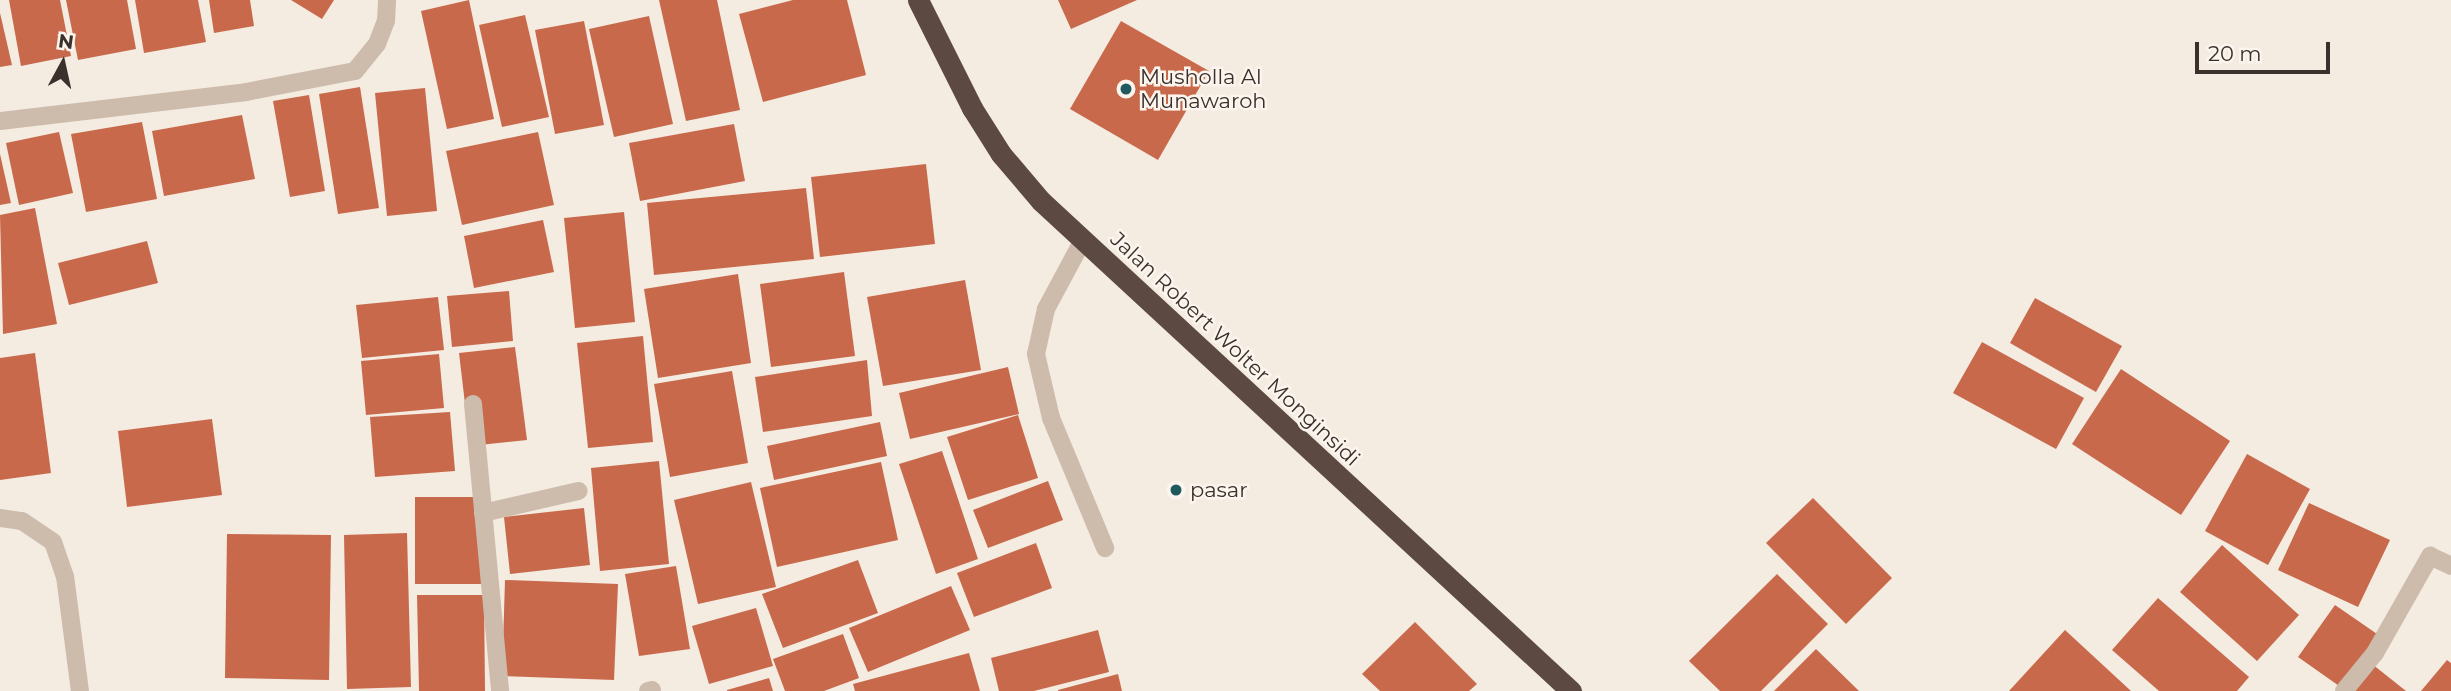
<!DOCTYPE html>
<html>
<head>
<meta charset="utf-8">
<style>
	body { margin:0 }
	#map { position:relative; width:2451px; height:691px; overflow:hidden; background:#f4ebe1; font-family:Montserrat,sans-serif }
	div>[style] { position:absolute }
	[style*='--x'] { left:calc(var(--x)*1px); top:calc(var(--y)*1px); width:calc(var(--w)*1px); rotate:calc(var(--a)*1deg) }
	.building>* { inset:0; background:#c8694b }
	.street>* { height:18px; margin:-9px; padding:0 9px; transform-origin:9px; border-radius:9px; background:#cdbbac }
	.highway>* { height:21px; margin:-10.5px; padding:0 10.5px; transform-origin:10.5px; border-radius:10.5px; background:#5c4a42 }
	.dots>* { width:19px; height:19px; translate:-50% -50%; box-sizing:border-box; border:4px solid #fbf5ee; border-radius:50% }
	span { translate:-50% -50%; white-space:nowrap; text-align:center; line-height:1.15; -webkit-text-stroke:5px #fbf5ee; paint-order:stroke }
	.poi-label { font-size:21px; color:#3b302b }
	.left { translate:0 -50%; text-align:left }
	.street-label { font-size:21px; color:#3b302b }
	.north { position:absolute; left:28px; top:28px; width:70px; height:70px; -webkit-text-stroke:5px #fbf5ee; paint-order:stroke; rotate:8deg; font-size:19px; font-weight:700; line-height:28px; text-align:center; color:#3b302b }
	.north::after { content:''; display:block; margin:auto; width:24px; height:32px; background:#3b302b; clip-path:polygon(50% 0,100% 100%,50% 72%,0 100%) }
	.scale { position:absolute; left:2195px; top:42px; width:135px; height:32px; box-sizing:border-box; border:4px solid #3b302b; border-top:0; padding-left:9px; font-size:21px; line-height:24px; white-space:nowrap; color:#3b302b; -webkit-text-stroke:5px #fbf5ee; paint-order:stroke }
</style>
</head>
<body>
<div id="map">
	<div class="building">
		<i style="clip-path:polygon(9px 0,60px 0,71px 56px,21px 66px)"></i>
		<i style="clip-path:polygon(66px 0,127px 0,136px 49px,78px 60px)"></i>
		<i style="clip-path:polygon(135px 0,198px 0,206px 42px,144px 53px)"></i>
		<i style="clip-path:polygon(209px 0,250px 0,254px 26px,214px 33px)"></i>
		<i style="clip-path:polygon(291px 0,334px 0,322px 19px)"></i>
		<i style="clip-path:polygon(469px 0,494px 119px,447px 129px,421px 11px)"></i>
		<i style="clip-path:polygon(659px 0,717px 0,740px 110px,686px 121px)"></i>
		<i style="clip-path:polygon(793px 0,847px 0,866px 75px,763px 102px,739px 14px)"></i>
		<i style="clip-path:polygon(1058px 0,1137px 0,1071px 29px)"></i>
		<i style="clip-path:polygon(0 13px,12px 65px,0 67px)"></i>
		<i style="clip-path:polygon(525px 15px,549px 117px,502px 127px,479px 25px)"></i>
		<i style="clip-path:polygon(649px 16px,673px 124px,614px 137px,589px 29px)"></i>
		<i style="clip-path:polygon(584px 21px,604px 125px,555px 134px,535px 30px)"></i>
		<i style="clip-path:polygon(1121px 21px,1209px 71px,1158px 160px,1070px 109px)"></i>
		<i style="clip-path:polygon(360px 87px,379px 208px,338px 214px,319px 94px)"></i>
		<i style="clip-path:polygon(425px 88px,437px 211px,387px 216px,375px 93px)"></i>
		<i style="clip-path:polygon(309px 95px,325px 191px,290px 197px,273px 101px)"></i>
		<i style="clip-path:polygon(242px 115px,255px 179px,164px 196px,152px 131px)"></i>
		<i style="clip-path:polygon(142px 122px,157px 199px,86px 212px,71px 134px)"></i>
		<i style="clip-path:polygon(734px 124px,745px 181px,640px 201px,629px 143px)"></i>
		<i style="clip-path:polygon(59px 132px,73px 193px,19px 205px,6px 143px)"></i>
		<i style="clip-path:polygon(538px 132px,554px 205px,462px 225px,446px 151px)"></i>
		<i style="clip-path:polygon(0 154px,11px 203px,0 205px)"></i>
		<i style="clip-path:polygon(926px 164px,935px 244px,820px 257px,811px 177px)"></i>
		<i style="clip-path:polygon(806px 188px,814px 259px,654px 275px,647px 203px)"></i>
		<i style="clip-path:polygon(35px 208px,57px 324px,3px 334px,0 215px)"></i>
		<i style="clip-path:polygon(624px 212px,635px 322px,575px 328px,564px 218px)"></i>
		<i style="clip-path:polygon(543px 220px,554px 272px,474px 288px,464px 236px)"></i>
		<i style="clip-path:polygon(147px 241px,158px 283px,69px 305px,58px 263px)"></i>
		<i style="clip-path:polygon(844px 272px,855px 356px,771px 367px,760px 284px)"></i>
		<i style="clip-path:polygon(738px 274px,751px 363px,658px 378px,644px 289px)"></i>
		<i style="clip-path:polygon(965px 280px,981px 370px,883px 386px,867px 297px)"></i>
		<i style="clip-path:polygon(509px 291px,513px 341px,452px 347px,447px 296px)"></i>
		<i style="clip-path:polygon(438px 297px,444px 350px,362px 358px,356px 305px)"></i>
		<i style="clip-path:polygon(2035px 298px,2122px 346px,2096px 392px,2010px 343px)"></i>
		<i style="clip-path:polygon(643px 336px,653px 442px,588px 448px,577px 343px)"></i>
		<i style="clip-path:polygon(1982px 342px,2084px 398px,2056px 449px,1953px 393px)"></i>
		<i style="clip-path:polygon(515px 347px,527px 440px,470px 446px,459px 353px)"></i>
		<i style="clip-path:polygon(35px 353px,51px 473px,0 480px,0 358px)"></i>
		<i style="clip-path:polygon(439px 354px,444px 408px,366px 415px,361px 361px)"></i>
		<i style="clip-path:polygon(867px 360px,872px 416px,763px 432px,755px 377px)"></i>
		<i style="clip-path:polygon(1008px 367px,1019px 414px,910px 439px,899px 393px)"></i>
		<i style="clip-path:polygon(2121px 369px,2230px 441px,2181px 515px,2072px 444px)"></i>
		<i style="clip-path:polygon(732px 371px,748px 463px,670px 477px,654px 384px)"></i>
		<i style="clip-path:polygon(450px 412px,455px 471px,375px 477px,370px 417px)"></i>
		<i style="clip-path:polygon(1018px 415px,1038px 478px,968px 500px,947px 437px)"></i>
		<i style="clip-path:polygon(212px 419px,222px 495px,127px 507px,118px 431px)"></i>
		<i style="clip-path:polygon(880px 422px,887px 456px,774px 480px,767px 446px)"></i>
		<i style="clip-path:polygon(942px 451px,978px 559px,936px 574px,899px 464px)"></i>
		<i style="clip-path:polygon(2247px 454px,2310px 489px,2268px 565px,2205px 531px)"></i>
		<i style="clip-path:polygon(659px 461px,669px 564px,600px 571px,591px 468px)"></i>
		<i style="clip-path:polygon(881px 462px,898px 540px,777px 567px,760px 488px)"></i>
		<i style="clip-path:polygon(1048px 481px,1063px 520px,988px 548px,973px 510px)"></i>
		<i style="clip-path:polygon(751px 482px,776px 587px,698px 604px,674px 500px)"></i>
		<i style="clip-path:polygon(415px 497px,480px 497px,481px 584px,415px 584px)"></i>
		<i style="clip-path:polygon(1813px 498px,1892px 578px,1846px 624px,1766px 543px)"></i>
		<i style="clip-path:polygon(2309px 503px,2390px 540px,2358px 607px,2278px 570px)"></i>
		<i style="clip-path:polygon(584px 508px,590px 565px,510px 574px,504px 517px)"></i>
		<i style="clip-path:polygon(407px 533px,411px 687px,347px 689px,344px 535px)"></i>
		<i style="clip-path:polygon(227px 534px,331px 535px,329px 680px,225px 678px)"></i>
		<i style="clip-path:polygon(1036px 543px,1052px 588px,974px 617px,957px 573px)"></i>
		<i style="clip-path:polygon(2222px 545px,2299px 615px,2257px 661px,2180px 592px)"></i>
		<i style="clip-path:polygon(858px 560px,878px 613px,783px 648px,762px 594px)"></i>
		<i style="clip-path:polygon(676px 566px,690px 649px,639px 656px,625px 574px)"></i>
		<i style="clip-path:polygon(1777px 574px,1828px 624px,1761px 691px,1720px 691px,1689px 661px)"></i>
		<i style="clip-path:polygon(505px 580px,618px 584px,614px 680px,502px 676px)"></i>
		<i style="clip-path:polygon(951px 586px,970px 630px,868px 672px,849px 628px)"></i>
		<i style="clip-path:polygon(417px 595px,484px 595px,485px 691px,419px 691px)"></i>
		<i style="clip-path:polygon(2158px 598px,2249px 677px,2237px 691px,2159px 691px,2112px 650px)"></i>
		<i style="clip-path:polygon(2335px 605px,2380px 636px,2342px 688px,2298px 657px)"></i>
		<i style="clip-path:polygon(756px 608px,773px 666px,709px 684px,692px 626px)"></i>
		<i style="clip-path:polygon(1415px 622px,1477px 684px,1469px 691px,1380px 691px,1362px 674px)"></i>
		<i style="clip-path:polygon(1098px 630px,1109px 672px,1034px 691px,999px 691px,991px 658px)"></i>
		<i style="clip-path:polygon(2065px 630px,2131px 691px,2009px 691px)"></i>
		<i style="clip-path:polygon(843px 634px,859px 678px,824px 691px,785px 691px,773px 659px)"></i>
		<i style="clip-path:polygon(1816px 649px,1859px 691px,1774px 691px)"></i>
		<i style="clip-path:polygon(969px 653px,980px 691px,855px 691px,853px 684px)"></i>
		<i style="clip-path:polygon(2447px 660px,2451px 663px,2451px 691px,2421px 691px)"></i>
		<i style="clip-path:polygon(2372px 664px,2406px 691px,2349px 691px)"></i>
		<i style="clip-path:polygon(1118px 674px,1122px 691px,1058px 691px,1058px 690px)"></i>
		<i style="clip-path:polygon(769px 678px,773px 691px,727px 691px,727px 690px)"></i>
	</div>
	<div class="street">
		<i style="--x:0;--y:121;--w:248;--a:-6.7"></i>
		<i style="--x:246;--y:92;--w:111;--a:-10.9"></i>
		<i style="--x:355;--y:71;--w:35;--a:-51"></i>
		<i style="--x:377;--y:44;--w:25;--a:-69"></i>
		<i style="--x:386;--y:21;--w:21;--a:-87"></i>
		<i style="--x:1083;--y:240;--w:78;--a:118.2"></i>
		<i style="--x:1046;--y:309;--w:46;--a:102.5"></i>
		<i style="--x:1036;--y:354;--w:66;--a:76.8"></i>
		<i style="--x:1051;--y:418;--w:141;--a:67.4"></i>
		<i style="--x:473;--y:404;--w:288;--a:84.6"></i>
		<i style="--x:483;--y:513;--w:98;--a:-13"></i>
		<i style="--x:0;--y:518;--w:22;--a:8"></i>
		<i style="--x:22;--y:521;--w:37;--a:34"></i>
		<i style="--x:53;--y:542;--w:36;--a:71"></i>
		<i style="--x:65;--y:576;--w:116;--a:82.6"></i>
		<i style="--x:648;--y:691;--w:4;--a:-14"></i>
		<i style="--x:2344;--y:691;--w:49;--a:-50.8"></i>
		<i style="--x:2375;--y:653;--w:112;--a:-60.4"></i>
		<i style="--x:2430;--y:556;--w:23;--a:25"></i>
	</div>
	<div class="highway">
		<i style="--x:918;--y:0;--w:121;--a:63.4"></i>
		<i style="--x:972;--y:108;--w:54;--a:57.8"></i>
		<i style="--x:1001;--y:154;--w:62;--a:49.6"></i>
		<i style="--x:1041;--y:201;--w:722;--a:42.75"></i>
	</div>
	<div class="dots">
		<i style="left:1126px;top:89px;background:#1f5a5e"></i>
		<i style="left:1176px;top:490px;background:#1f5a5e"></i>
	</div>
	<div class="poi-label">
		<span class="left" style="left:1140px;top:89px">Musholla Al<br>Munawaroh</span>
		<span class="left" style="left:1190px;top:490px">pasar</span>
	</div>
	<div class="street-label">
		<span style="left:1235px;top:349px;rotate:43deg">Jalan Robert Wolter Monginsidi</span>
	</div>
	<div class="north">N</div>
	<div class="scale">20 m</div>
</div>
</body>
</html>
